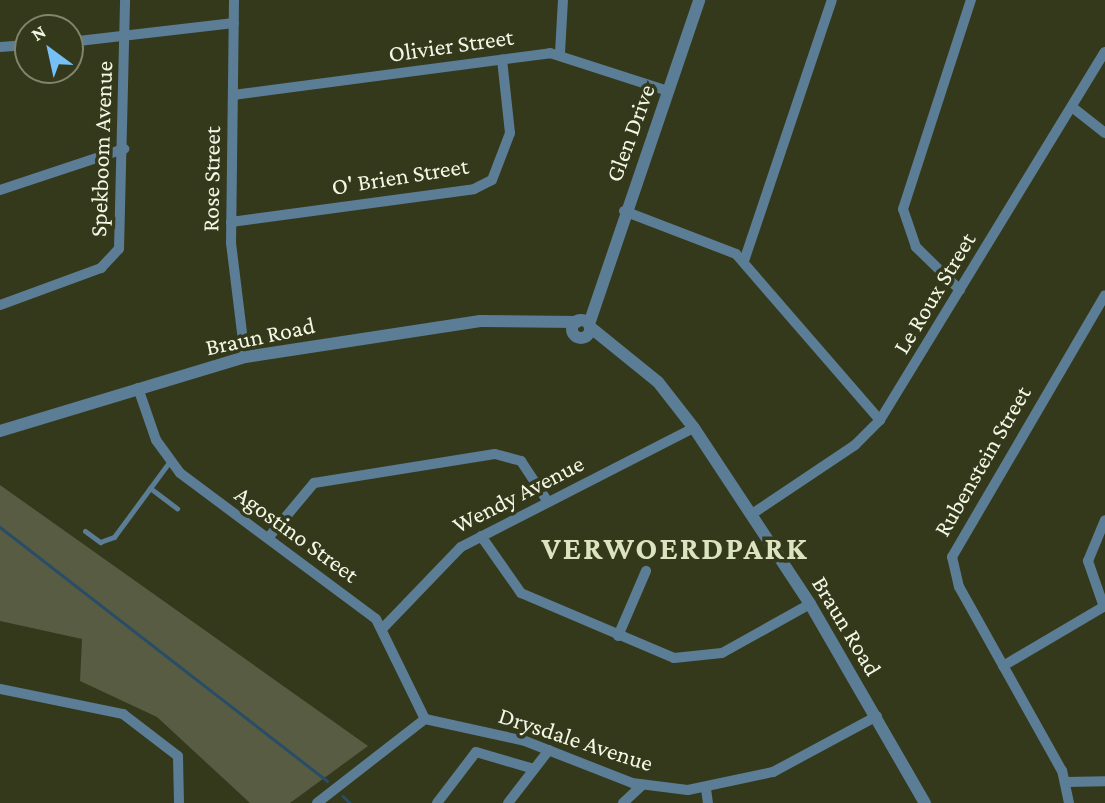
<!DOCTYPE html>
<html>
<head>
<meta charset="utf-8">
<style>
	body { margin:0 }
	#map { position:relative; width:1105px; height:803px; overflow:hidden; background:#34391b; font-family:"Crimson Pro",serif }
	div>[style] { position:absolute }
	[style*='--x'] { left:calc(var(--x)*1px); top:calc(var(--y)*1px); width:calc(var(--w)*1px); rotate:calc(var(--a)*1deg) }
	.green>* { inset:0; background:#575c43 }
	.stream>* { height:2.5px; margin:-1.25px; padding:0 1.25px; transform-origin:1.25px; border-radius:1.25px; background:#294d67 }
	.service>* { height:5px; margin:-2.5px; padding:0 2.5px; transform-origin:2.5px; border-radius:2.5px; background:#5c7d96 }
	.minor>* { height:10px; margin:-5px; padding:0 5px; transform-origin:5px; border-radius:5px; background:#5c7d96 }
	.tertiary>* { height:12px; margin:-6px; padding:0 6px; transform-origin:6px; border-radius:6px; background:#5c7d96 }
	.tertiary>.ring { margin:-6px; padding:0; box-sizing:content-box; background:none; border:12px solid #5c7d96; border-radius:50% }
	span { translate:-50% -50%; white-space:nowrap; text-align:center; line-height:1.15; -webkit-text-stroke:7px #34391b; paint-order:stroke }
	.street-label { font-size:24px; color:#f3f7e5 }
	.district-label { font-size:32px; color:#dce3c0; font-weight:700; letter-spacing:2px }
	.north { position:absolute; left:14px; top:14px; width:70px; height:70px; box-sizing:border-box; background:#34391b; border:2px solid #80856c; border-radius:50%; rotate:327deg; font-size:19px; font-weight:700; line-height:28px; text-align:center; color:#f3f7e5 }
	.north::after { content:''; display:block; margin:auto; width:24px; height:32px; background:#76c0f7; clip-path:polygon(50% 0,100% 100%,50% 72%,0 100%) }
</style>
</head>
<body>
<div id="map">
	<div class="green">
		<i style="clip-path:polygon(0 485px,368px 746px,290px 803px,250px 803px,157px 717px,80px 681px,82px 639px,0 621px)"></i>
	</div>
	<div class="stream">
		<i style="--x:0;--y:527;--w:414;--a:37.8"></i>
		<i style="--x:343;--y:796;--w:10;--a:45"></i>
	</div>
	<div class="service">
		<i style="--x:150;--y:488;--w:34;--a:37"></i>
		<i style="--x:85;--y:531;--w:19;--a:36"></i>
		<i style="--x:100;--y:542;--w:15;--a:-20"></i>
		<i style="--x:114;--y:537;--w:94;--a:-53.6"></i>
	</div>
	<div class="minor">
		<i style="--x:234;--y:0;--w:243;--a:90.7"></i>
		<i style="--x:231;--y:243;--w:115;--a:83"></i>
		<i style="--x:70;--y:42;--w:165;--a:-6.6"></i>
		<i style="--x:0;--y:47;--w:28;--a:-4"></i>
		<i style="--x:560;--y:53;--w:53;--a:-86.8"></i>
		<i style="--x:233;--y:95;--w:320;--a:-7.5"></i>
		<i style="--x:550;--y:53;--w:124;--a:17.9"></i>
		<i style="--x:1072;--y:107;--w:42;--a:38.2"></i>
		<i style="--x:0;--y:190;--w:131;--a:-18.3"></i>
		<i style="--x:624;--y:211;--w:120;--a:21"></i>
		<i style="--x:736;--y:254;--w:220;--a:49.1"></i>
		<i style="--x:231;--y:222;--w:245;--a:-7.7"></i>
		<i style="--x:474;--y:189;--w:20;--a:-27"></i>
		<i style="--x:492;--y:180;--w:50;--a:-69"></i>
		<i style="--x:510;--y:133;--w:74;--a:-96.2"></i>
		<i style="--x:744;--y:261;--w:275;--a:-71.4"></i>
		<i style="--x:960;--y:290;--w:62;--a:-135.7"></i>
		<i style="--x:916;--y:247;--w:40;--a:-108.9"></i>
		<i style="--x:903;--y:209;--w:220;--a:-72"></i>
		<i style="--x:0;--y:305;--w:108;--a:-20.1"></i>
		<i style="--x:101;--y:268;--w:26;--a:-47"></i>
		<i style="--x:119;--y:249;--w:249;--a:-88.6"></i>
		<i style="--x:138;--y:388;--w:55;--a:70.9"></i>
		<i style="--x:156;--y:440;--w:41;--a:54"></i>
		<i style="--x:180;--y:473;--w:244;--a:36.7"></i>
		<i style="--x:376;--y:619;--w:111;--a:63.9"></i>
		<i style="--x:752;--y:514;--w:124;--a:-33.8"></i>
		<i style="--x:855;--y:445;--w:35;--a:-45"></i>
		<i style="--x:880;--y:420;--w:431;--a:-58.6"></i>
		<i style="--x:481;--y:536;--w:70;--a:54.9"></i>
		<i style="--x:521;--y:593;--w:166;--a:23"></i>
		<i style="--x:674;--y:658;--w:48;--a:-5.9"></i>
		<i style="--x:722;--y:653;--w:101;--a:-29.1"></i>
		<i style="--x:268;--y:538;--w:72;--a:-50.1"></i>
		<i style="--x:314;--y:483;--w:183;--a:-9.1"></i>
		<i style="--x:495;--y:454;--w:27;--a:15"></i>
		<i style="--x:521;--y:461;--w:49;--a:56.6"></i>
		<i style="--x:1104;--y:607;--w:49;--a:-109.2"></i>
		<i style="--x:1088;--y:561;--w:44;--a:-67.5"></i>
		<i style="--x:383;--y:628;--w:112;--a:-46.1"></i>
		<i style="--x:461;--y:547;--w:262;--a:-27.1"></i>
		<i style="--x:618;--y:636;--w:71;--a:-66.7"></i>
		<i style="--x:1003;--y:666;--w:118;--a:-30.5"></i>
		<i style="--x:0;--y:689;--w:126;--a:11.5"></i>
		<i style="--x:123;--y:714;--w:69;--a:37.4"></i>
		<i style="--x:178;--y:756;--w:47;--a:88.8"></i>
		<i style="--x:1066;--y:782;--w:39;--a:-1"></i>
		<i style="--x:706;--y:789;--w:14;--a:82"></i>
		<i style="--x:317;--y:803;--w:137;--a:-37.9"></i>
		<i style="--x:425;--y:719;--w:102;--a:12.4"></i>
		<i style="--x:525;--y:741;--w:115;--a:21.4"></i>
		<i style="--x:632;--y:783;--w:56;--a:7.1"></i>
		<i style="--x:688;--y:790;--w:87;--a:-12"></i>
		<i style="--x:773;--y:772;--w:118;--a:-28.3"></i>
		<i style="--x:437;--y:803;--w:64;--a:-52.6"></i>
		<i style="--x:476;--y:752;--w:60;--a:16.3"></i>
		<i style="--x:508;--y:803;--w:67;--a:-52.3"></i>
		<i style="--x:623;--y:803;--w:26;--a:-43"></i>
		<i style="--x:1069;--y:803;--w:33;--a:-102"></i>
		<i style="--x:1062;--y:771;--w:211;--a:-119.2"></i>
		<i style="--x:959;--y:587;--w:31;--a:-103"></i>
		<i style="--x:952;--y:557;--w:303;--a:-59.7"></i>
	</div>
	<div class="tertiary">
		<i class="ring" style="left:572px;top:320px;width:6px;height:6px"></i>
		<i style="--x:589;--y:324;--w:342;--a:-71.2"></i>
		<i style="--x:590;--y:327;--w:87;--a:39"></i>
		<i style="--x:658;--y:382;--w:58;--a:52"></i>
		<i style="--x:694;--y:428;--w:211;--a:56.6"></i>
		<i style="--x:810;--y:604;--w:230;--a:60"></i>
		<i style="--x:0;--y:431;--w:256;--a:-16.8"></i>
		<i style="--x:245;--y:357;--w:238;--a:-8.7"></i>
		<i style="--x:480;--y:321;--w:97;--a:0.6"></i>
	</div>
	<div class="street-label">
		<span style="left:451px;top:45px;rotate:-8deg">Olivier Street</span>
		<span style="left:630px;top:133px;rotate:-70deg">Glen Drive</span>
		<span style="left:101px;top:149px;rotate:-88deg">Spekboom Avenue</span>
		<span style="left:400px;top:176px;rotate:-9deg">O' Brien Street</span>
		<span style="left:211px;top:179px;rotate:-89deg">Rose Street</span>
		<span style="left:934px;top:293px;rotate:-59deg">Le Roux Street</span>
		<span style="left:260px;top:336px;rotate:-12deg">Braun Road</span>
		<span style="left:982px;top:461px;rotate:-60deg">Rubenstein Street</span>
		<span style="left:518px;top:494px;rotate:-27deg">Wendy Avenue</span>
		<span style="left:297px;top:534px;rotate:36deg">Agostino Street</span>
		<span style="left:847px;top:626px;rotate:59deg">Braun Road</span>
		<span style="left:576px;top:739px;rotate:18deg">Drysdale Avenue</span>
	</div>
	<div class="district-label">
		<span style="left:675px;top:548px">VERWOERDPARK</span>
	</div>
	<div class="north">N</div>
</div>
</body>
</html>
